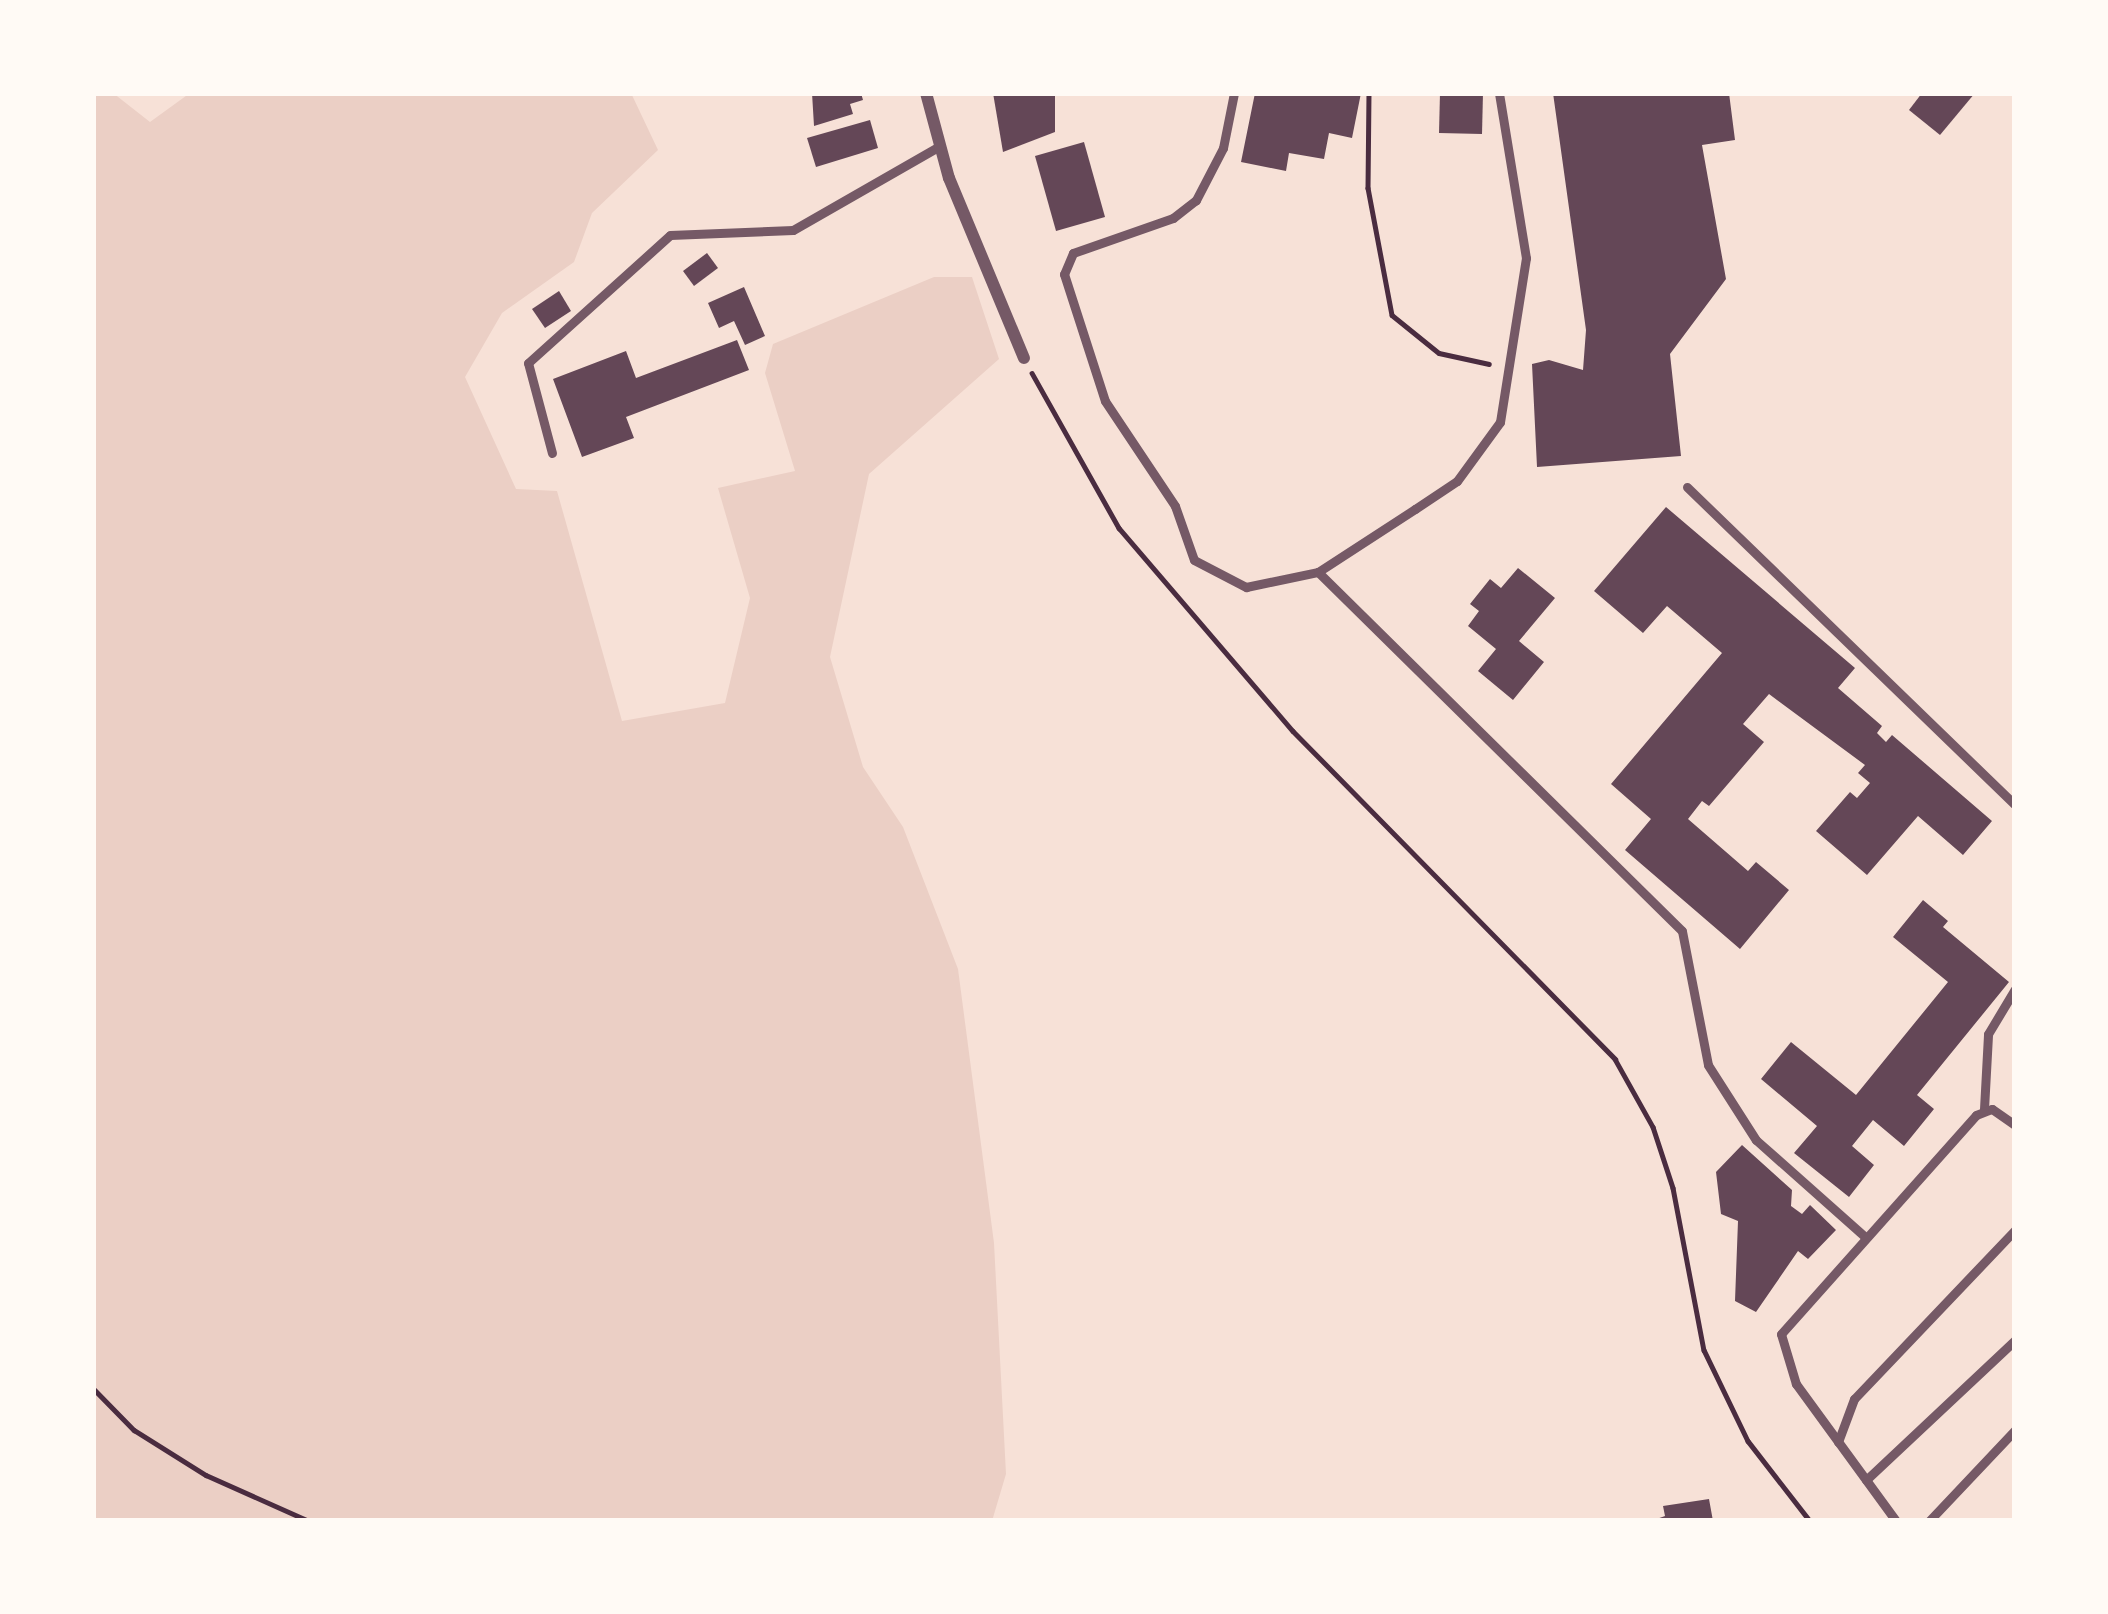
<!DOCTYPE html>
<html>
<head>
<meta charset="utf-8">
<style>
	body { margin:0 }
	#map { position:relative; width:2108px; height:1614px; overflow:hidden; background:#f7e1d7; font-family:"Alegreya Sans",sans-serif }
	div>[style] { position:absolute }
	[style*='--x'] { left:calc(var(--x)*1px); top:calc(var(--y)*1px); width:calc(var(--w)*1px); rotate:calc(var(--a)*1deg) }
	.green>* { inset:0; background:#ebcfc5 }
	.building>* { inset:0; background:#644757 }
	.path>* { height:4.5px; margin:-2.25px; padding:0 2.25px; transform-origin:2.25px; border-radius:2.25px; background:#4a2c40 }
	.service>* { height:9px; margin:-4.5px; padding:0 4.5px; transform-origin:4.5px; border-radius:4.5px; background:#755966 }
	.minor>* { height:12px; margin:-6px; padding:0 6px; transform-origin:6px; border-radius:6px; background:#755966 }
	span { translate:-50% -50%; white-space:nowrap; text-align:center; line-height:1.15; -webkit-text-stroke:9px #fffaf5; paint-order:stroke }
	.frame { position:absolute; inset:0; border:96px solid #fffaf5; pointer-events:none }
</style>
</head>
<body>
<div id="map">
	<div class="green">
		<i style="clip-path:polygon(113px 93px,150px 122px,190px 93px,631px 93px,658px 150px,592px 213px,574px 262px,502px 313px,465px 377px,516px 489px,557px 491px,622px 721px,725px 703px,750px 598px,718px 488px,795px 471px,765px 373px,773px 344px,934px 277px,972px 277px,999px 359px,869px 474px,830px 657px,863px 767px,903px 827px,958px 969px,994px 1243px,1006px 1474px,992px 1521px,93px 1521px,93px 96px)"></i>
	</div>
	<div class="building">
		<i style="clip-path:polygon(812px 93px,861px 93px,863px 100px,850px 104px,853px 114px,814px 126px)"></i>
		<i style="clip-path:polygon(993px 93px,1055px 93px,1055px 132px,1003px 152px)"></i>
		<i style="clip-path:polygon(1255px 93px,1361px 93px,1352px 138px,1329px 133px,1324px 159px,1289px 153px,1286px 171px,1241px 162px)"></i>
		<i style="clip-path:polygon(1440px 93px,1483px 93px,1482px 134px,1439px 133px)"></i>
		<i style="clip-path:polygon(1553px 93px,1729px 93px,1735px 140px,1702px 145px,1726px 279px,1670px 354px,1681px 456px,1537px 467px,1532px 364px,1549px 360px,1583px 370px,1586px 330px)"></i>
		<i style="clip-path:polygon(1922px 93px,1975px 93px,1940px 135px,1909px 110px)"></i>
		<i style="clip-path:polygon(870px 120px,878px 148px,816px 167px,807px 138px)"></i>
		<i style="clip-path:polygon(1084px 142px,1105px 217px,1056px 231px,1035px 156px)"></i>
		<i style="clip-path:polygon(707px 253px,718px 268px,694px 286px,683px 271px)"></i>
		<i style="clip-path:polygon(744px 287px,765px 336px,745px 345px,734px 321px,719px 328px,708px 303px)"></i>
		<i style="clip-path:polygon(559px 291px,571px 311px,545px 328px,532px 309px)"></i>
		<i style="clip-path:polygon(737px 340px,749px 370px,626px 417px,634px 438px,582px 457px,553px 379px,626px 351px,636px 378px)"></i>
		<i style="clip-path:polygon(1666px 507px,1855px 668px,1838px 688px,1882px 726px,1877px 733px,1886px 742px,1892px 735px,1992px 821px,1963px 855px,1918px 816px,1867px 875px,1816px 831px,1850px 792px,1857px 798px,1870px 783px,1858px 773px,1865px 765px,1769px 694px,1743px 724px,1764px 742px,1709px 806px,1702px 801px,1688px 819px,1748px 871px,1756px 862px,1789px 890px,1740px 949px,1625px 850px,1651px 819px,1611px 784px,1722px 653px,1667px 606px,1643px 633px,1594px 591px)"></i>
		<i style="clip-path:polygon(1518px 568px,1555px 598px,1519px 641px,1544px 662px,1513px 700px,1478px 671px,1496px 649px,1468px 626px,1479px 611px,1470px 604px,1490px 579px,1501px 588px)"></i>
		<i style="clip-path:polygon(1923px 900px,1948px 921px,1943px 927px,2009px 982px,1917px 1095px,1934px 1109px,1904px 1146px,1873px 1120px,1852px 1146px,1874px 1165px,1849px 1197px,1794px 1153px,1817px 1126px,1761px 1079px,1791px 1042px,1856px 1095px,1948px 982px,1893px 937px)"></i>
		<i style="clip-path:polygon(1742px 1145px,1792px 1190px,1791px 1206px,1802px 1214px,1810px 1205px,1836px 1230px,1808px 1259px,1798px 1251px,1756px 1312px,1735px 1301px,1738px 1221px,1721px 1214px,1716px 1172px)"></i>
		<i style="clip-path:polygon(1709px 1499px,1713px 1521px,1651px 1521px,1665px 1516px,1663px 1506px)"></i>
	</div>
	<div class="path">
		<i style="--x:1369;--y:93;--w:95;--a:90.6"></i>
		<i style="--x:1368;--y:188;--w:129;--a:79.3"></i>
		<i style="--x:1392;--y:315;--w:60;--a:39"></i>
		<i style="--x:1439;--y:353;--w:51;--a:12.4"></i>
		<i style="--x:1032;--y:373;--w:178;--a:60.7"></i>
		<i style="--x:1119;--y:528;--w:267;--a:49.4"></i>
		<i style="--x:1293;--y:731;--w:460;--a:45.5"></i>
		<i style="--x:1615;--y:1059;--w:78;--a:60.8"></i>
		<i style="--x:1653;--y:1127;--w:64;--a:71.8"></i>
		<i style="--x:1673;--y:1188;--w:165;--a:79.2"></i>
		<i style="--x:1704;--y:1350;--w:101;--a:64.2"></i>
		<i style="--x:1748;--y:1441;--w:101;--a:52.2"></i>
		<i style="--x:93;--y:1388;--w:59;--a:45.7"></i>
		<i style="--x:134;--y:1430;--w:85;--a:32"></i>
		<i style="--x:206;--y:1475;--w:113;--a:24.1"></i>
	</div>
	<div class="service">
		<i style="--x:1234;--y:93;--w:56;--a:101.3"></i>
		<i style="--x:1223;--y:148;--w:59;--a:117.4"></i>
		<i style="--x:1196;--y:200;--w:29;--a:142"></i>
		<i style="--x:1173;--y:218;--w:106;--a:160.7"></i>
		<i style="--x:1073;--y:253;--w:23;--a:113"></i>
		<i style="--x:1064;--y:274;--w:133;--a:72.1"></i>
		<i style="--x:1105;--y:401;--w:126;--a:56.3"></i>
		<i style="--x:1175;--y:506;--w:57;--a:70.6"></i>
		<i style="--x:1194;--y:560;--w:59;--a:27.4"></i>
		<i style="--x:1246;--y:587;--w:74;--a:-11.8"></i>
		<i style="--x:1318;--y:572;--w:116;--a:-33"></i>
		<i style="--x:1415;--y:509;--w:50;--a:-33.7"></i>
		<i style="--x:1457;--y:481;--w:73;--a:-53.9"></i>
		<i style="--x:1500;--y:422;--w:166;--a:-81"></i>
		<i style="--x:1526;--y:258;--w:167;--a:-99.3"></i>
		<i style="--x:552;--y:453;--w:93;--a:-104.9"></i>
		<i style="--x:528;--y:363;--w:191;--a:-42"></i>
		<i style="--x:670;--y:235;--w:123;--a:-2.3"></i>
		<i style="--x:793;--y:230;--w:167;--a:-29.8"></i>
		<i style="--x:1687;--y:487;--w:457;--a:44.1"></i>
		<i style="--x:1318;--y:572;--w:511;--a:44.6"></i>
		<i style="--x:1682;--y:931;--w:136;--a:79"></i>
		<i style="--x:1708;--y:1065;--w:89;--a:57.4"></i>
		<i style="--x:1756;--y:1140;--w:144;--a:41.6"></i>
		<i style="--x:1984;--y:1109;--w:75;--a:-86.9"></i>
		<i style="--x:1988;--y:1034;--w:52;--a:-59"></i>
		<i style="--x:1838;--y:1442;--w:46;--a:-69.6"></i>
		<i style="--x:1854;--y:1399;--w:233;--a:-46.4"></i>
		<i style="--x:1866;--y:1480;--w:204;--a:-43.2"></i>
		<i style="--x:1896;--y:1521;--w:170;--a:-126.1"></i>
		<i style="--x:1796;--y:1384;--w:52;--a:-106.7"></i>
		<i style="--x:1781;--y:1334;--w:293;--a:-48.3"></i>
		<i style="--x:1976;--y:1115;--w:17;--a:-21"></i>
		<i style="--x:1992;--y:1109;--w:28;--a:35"></i>
		<i style="--x:1929;--y:1521;--w:125;--a:-46.6"></i>
	</div>
	<div class="minor">
		<i style="--x:926;--y:93;--w:88;--a:74.9"></i>
		<i style="--x:949;--y:178;--w:195;--a:67.4"></i>
	</div>
	<div class="frame"></div>
</div>
</body>
</html>
